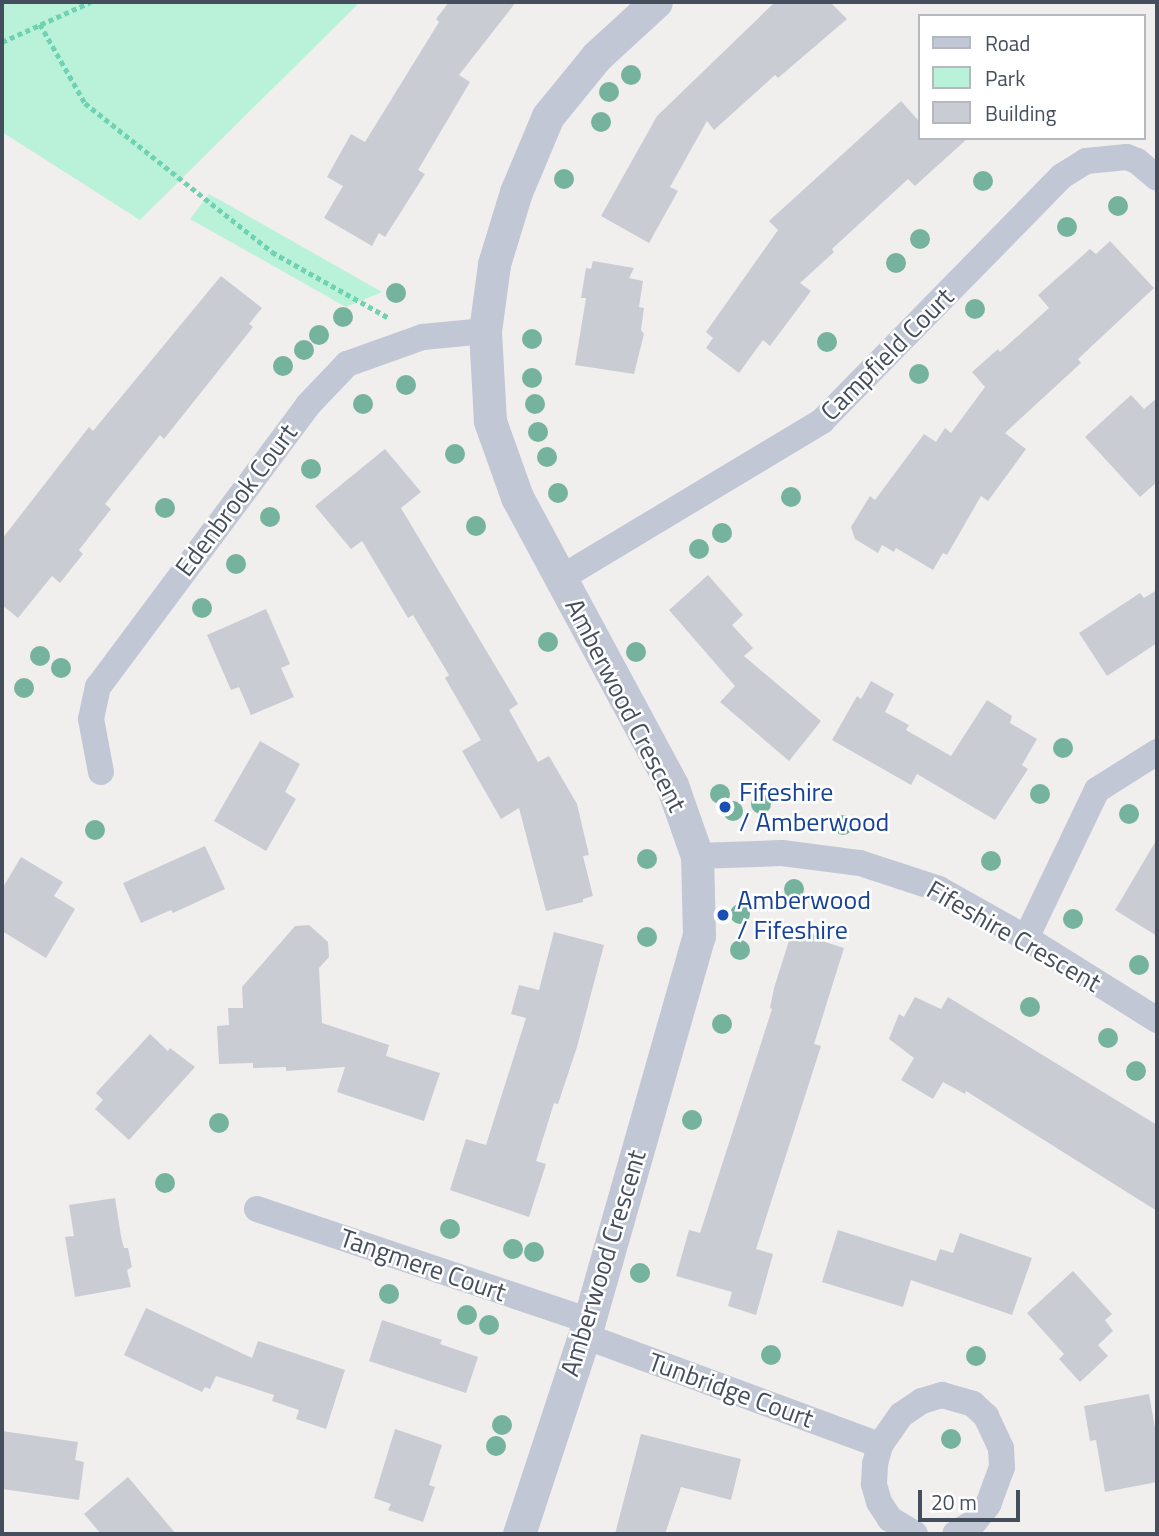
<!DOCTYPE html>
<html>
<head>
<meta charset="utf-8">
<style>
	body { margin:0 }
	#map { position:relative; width:1159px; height:1536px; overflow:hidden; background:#f1eeee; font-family:"Titillium Web",sans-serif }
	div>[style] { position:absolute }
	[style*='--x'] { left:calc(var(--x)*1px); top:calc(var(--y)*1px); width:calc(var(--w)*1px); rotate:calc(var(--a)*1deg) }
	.green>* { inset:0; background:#b9f2d9 }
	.building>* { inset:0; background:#caccd4 }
	.path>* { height:4.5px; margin-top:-2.25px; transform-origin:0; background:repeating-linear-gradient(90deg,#6fd2b2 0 5px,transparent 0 8.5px) }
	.minor>* { height:26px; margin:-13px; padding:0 13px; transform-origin:13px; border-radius:13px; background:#c1c7d4 }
	.tertiary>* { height:33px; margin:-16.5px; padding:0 16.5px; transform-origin:16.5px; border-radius:16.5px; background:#c1c7d4 }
	.trees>* { width:20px; height:20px; margin:-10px; border-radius:50%; background:#76b39e }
	.dots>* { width:19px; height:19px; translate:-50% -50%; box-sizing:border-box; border:4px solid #fff; border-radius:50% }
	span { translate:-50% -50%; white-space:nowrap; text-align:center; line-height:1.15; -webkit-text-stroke:5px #fff; paint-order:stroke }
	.street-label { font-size:26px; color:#454e5d }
	.transit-label { font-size:26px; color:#164399 }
	.left { translate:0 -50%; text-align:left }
	.frame { position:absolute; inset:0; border:4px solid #454e5d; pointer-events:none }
	.legend { position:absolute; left:918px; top:14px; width:228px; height:126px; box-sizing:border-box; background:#fff; border:2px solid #b5b8be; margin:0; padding:9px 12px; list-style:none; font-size:21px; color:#454e5d }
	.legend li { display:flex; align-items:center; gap:14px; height:35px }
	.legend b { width:35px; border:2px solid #b5b8be }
	.scale { position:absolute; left:918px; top:1490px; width:102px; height:32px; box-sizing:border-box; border:4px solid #454e5d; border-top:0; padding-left:9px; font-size:21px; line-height:24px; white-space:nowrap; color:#454e5d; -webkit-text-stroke:5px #fff; paint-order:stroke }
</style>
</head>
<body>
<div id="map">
	<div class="green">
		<i style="clip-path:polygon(2px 2px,360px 2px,140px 220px,2px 132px)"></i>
		<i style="clip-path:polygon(209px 194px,220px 200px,382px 292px,346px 307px,190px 219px)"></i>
	</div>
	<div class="building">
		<i style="clip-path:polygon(449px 2px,516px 2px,459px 75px,470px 82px,418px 170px,425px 174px,385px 237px,379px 233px,372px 246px,324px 218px,343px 186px,327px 177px,351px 134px,365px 142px,439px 22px,436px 19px)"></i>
		<i style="clip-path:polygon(775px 2px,830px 2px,847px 19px,778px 78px,775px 75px,714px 130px,707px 121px,670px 187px,678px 191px,649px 243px,601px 216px,657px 116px)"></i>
		<i style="clip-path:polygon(901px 101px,919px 121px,919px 138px,968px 138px,915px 186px,908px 179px,832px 249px,834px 252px,800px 283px,811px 291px,770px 346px,763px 340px,739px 373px,706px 348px,713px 338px,706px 332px,778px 230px,769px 221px)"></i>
		<i style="clip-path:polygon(1110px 241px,1154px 288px,1078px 359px,1081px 363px,1005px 433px,1026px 449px,988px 501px,981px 496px,947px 555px,943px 553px,933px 570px,896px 548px,894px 552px,882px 545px,878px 553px,855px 539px,851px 527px,870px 496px,875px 500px,924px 434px,936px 442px,945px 428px,951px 433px,985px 387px,972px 372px,998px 349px,1000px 352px,1049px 308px,1038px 295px,1090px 249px,1096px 254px)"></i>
		<i style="clip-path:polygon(593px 261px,634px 268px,629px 278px,643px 281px,639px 307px,644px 308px,641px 330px,644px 334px,634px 374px,575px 365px,586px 298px,581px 298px,586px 268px,591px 269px)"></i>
		<i style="clip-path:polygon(221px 276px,262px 308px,249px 324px,253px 327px,164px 439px,160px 435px,105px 504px,111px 509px,79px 550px,83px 554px,60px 583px,52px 576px,18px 618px,2px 605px,2px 539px,89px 427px,93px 431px)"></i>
		<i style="clip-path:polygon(1131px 395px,1144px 409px,1157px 398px,1157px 482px,1140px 497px,1085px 437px)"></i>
		<i style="clip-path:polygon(385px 449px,421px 492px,401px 508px,518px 704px,509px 710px,538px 762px,549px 756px,577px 804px,589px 855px,583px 856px,593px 896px,583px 899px,583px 902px,546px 911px,519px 808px,501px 819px,462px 751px,481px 740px,445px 678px,449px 675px,413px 615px,408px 618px,362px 541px,351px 549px,315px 506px)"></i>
		<i style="clip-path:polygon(708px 575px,743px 615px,732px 625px,753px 648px,744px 656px,821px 721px,789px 761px,720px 702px,735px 686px,669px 610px)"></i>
		<i style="clip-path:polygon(1157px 590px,1157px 643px,1107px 676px,1079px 633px,1140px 593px,1144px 598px)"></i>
		<i style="clip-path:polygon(266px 609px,290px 664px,281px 668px,294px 697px,251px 715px,239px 687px,231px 690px,207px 635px)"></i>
		<i style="clip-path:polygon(871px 681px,894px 694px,885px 712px,909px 725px,906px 730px,951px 756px,987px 700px,1012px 716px,1010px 723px,1037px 739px,1022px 765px,1028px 769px,995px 820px,917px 774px,911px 785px,832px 740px,857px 696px,861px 699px)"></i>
		<i style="clip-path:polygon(260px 741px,300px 764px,285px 792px,296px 799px,266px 851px,214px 821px)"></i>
		<i style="clip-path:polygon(1157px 839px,1157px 936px,1115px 910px)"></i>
		<i style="clip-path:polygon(205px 846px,225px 889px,173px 913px,171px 910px,141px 923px,123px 883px)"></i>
		<i style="clip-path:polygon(21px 857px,63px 882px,54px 896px,75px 909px,46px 958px,2px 931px,2px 889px)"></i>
		<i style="clip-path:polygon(309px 925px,328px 942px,329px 957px,319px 968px,322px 1023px,389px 1045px,386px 1056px,440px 1073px,424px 1121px,337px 1092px,345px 1067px,286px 1071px,286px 1067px,253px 1068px,253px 1063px,219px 1064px,217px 1026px,229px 1025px,228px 1008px,243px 1008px,242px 987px,295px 926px)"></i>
		<i style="clip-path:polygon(793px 928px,826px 938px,825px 942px,844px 948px,814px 1044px,821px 1046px,756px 1249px,773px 1254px,756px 1315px,728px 1306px,732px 1292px,676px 1276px,689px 1230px,700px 1233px,772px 1009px,770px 1008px,774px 988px)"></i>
		<i style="clip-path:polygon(554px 932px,604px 945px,577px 1047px,558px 1104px,554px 1103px,536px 1161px,546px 1164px,529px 1217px,450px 1190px,466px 1139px,486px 1145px,526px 1018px,511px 1014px,519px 985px,539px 990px)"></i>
		<i style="clip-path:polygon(915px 997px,941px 1009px,948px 997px,1157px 1125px,1157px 1211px,966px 1091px,965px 1094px,943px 1082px,933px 1099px,901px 1080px,914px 1058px,889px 1039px,899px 1014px,904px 1017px)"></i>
		<i style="clip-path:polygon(150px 1034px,168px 1051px,170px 1048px,195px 1067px,129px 1140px,95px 1109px,103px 1100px,96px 1093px)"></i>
		<i style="clip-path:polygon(115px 1198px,121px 1236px,124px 1248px,128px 1248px,132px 1267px,127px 1270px,131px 1287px,75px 1297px,65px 1237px,74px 1236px,69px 1205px)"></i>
		<i style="clip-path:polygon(838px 1230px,936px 1261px,940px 1249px,953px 1253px,960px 1233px,1032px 1258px,1012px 1315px,911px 1280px,903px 1307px,822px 1282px)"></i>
		<i style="clip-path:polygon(1073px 1271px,1112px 1314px,1105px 1320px,1113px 1331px,1098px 1345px,1108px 1356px,1080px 1382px,1059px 1359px,1064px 1354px,1027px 1313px)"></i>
		<i style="clip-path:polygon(146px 1308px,252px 1358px,258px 1341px,345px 1370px,326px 1429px,296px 1419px,299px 1410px,272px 1401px,274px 1395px,216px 1376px,210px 1389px,205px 1387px,202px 1392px,124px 1355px)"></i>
		<i style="clip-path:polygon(382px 1320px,442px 1340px,440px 1344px,478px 1357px,466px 1393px,369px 1361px)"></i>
		<i style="clip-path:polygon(1149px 1394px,1157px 1439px,1157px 1482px,1105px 1492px,1096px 1440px,1090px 1441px,1084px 1406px)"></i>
		<i style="clip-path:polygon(395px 1429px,442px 1445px,429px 1485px,435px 1487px,423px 1522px,388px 1510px,391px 1504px,374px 1498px)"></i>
		<i style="clip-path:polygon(2px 1431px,78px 1442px,75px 1460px,84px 1462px,79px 1500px,2px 1489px)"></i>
		<i style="clip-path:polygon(641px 1434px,741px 1459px,731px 1500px,681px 1487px,665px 1534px,615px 1534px)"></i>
		<i style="clip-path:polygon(128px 1477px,176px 1534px,101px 1534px,84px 1514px)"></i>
	</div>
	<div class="path">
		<i style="--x:40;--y:24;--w:91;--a:60.3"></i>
		<i style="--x:85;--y:103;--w:239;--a:38.5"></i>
		<i style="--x:272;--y:252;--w:134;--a:29.4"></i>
		<i style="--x:2;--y:42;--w:97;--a:-24.4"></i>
	</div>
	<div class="minor">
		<i style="--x:561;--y:578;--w:305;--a:-31"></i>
		<i style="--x:822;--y:421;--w:343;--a:-45.6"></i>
		<i style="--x:1062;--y:176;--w:28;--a:-32"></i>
		<i style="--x:1086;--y:161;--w:41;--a:-5.6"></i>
		<i style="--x:1127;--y:157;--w:11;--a:22"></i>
		<i style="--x:1137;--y:161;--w:26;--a:40"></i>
		<i style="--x:101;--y:772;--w:54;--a:-100.7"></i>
		<i style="--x:91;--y:719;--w:33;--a:-78"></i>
		<i style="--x:98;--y:687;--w:352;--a:-53.3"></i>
		<i style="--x:308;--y:405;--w:57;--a:-46.4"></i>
		<i style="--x:347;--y:364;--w:81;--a:-19.6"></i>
		<i style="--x:423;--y:337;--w:62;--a:-5.5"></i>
		<i style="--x:697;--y:856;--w:85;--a:-2"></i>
		<i style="--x:782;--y:853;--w:79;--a:7.3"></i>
		<i style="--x:860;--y:863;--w:83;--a:18.2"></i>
		<i style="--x:939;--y:889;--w:100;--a:29.4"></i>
		<i style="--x:1026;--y:938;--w:155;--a:32"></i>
		<i style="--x:1026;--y:938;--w:164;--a:-64.4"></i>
		<i style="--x:1097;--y:790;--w:71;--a:-32.3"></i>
		<i style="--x:257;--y:1209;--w:350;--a:18.6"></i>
		<i style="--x:582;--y:1335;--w:318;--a:20.3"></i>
		<i style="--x:915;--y:1534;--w:29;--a:-149"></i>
		<i style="--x:890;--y:1519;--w:20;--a:-123"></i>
		<i style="--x:879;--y:1502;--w:19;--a:-106"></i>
		<i style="--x:874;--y:1484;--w:20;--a:-87"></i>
		<i style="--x:875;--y:1464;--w:20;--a:-75"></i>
		<i style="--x:880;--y:1445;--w:37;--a:-55"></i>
		<i style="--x:901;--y:1415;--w:25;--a:-34"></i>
		<i style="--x:922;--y:1401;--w:21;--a:-17"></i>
		<i style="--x:942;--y:1395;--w:32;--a:16"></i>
		<i style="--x:973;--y:1404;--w:18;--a:43"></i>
		<i style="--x:986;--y:1416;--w:35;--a:65"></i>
		<i style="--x:1001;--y:1448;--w:19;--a:87"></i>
		<i style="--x:1002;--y:1467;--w:40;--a:110.2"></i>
		<i style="--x:988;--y:1505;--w:22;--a:129"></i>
		<i style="--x:974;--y:1522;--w:22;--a:148"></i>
	</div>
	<div class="tertiary">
		<i style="--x:519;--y:1534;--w:224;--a:-71.8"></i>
		<i style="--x:589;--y:1321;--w:400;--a:-74.1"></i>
		<i style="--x:699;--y:936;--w:80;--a:-91.4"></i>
		<i style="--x:697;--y:856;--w:75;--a:-109.4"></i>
		<i style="--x:672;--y:785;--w:327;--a:-118.3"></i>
		<i style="--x:517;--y:497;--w:81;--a:-109.6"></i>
		<i style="--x:490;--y:421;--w:90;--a:-93.2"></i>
		<i style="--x:485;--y:331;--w:68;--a:-82.3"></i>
		<i style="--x:494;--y:264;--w:75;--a:-73"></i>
		<i style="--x:516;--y:192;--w:82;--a:-67.2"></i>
		<i style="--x:548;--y:116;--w:77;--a:-50.8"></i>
		<i style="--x:597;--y:56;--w:80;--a:-42.5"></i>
	</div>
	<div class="trees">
		<i style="left:631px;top:75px"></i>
		<i style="left:609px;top:92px"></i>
		<i style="left:601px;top:122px"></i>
		<i style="left:564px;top:179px"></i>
		<i style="left:983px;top:181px"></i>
		<i style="left:1118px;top:206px"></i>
		<i style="left:1067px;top:227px"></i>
		<i style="left:920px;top:239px"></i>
		<i style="left:896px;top:263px"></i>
		<i style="left:396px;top:293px"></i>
		<i style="left:975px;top:309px"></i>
		<i style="left:343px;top:317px"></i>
		<i style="left:319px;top:335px"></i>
		<i style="left:532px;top:339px"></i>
		<i style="left:827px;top:342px"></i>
		<i style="left:304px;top:350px"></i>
		<i style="left:283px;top:366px"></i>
		<i style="left:919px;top:374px"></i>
		<i style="left:532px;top:378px"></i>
		<i style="left:406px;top:385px"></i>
		<i style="left:363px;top:404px"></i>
		<i style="left:535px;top:404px"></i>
		<i style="left:538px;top:432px"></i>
		<i style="left:455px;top:454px"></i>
		<i style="left:547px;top:457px"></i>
		<i style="left:311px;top:469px"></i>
		<i style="left:558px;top:493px"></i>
		<i style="left:791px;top:497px"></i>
		<i style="left:165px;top:508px"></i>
		<i style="left:270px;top:517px"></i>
		<i style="left:476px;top:526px"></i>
		<i style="left:722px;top:533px"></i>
		<i style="left:699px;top:549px"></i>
		<i style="left:236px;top:564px"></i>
		<i style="left:202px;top:608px"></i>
		<i style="left:548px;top:642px"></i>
		<i style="left:636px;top:652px"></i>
		<i style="left:40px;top:656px"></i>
		<i style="left:61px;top:668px"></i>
		<i style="left:24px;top:688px"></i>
		<i style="left:1063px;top:748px"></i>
		<i style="left:720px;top:794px"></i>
		<i style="left:1040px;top:794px"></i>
		<i style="left:761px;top:804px"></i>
		<i style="left:733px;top:811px"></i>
		<i style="left:1129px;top:814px"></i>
		<i style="left:843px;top:825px"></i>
		<i style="left:95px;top:830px"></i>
		<i style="left:647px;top:859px"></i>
		<i style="left:991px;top:861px"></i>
		<i style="left:794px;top:889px"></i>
		<i style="left:740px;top:914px"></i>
		<i style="left:1073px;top:919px"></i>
		<i style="left:647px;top:937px"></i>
		<i style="left:740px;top:950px"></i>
		<i style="left:1139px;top:965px"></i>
		<i style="left:1030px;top:1007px"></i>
		<i style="left:722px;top:1024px"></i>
		<i style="left:1108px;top:1038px"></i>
		<i style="left:1136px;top:1071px"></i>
		<i style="left:692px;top:1120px"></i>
		<i style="left:219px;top:1123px"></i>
		<i style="left:165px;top:1183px"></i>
		<i style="left:450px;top:1229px"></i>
		<i style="left:513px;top:1249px"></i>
		<i style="left:534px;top:1252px"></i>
		<i style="left:640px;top:1273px"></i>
		<i style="left:389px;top:1294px"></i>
		<i style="left:467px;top:1315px"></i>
		<i style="left:489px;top:1325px"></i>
		<i style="left:771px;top:1355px"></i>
		<i style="left:976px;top:1356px"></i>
		<i style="left:502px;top:1425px"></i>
		<i style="left:951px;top:1439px"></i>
		<i style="left:496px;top:1446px"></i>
	</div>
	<div class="dots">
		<i style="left:725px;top:807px;background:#1a4fb4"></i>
		<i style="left:723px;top:915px;background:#1a4fb4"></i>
	</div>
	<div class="street-label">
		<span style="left:887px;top:354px;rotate:-45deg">Campfield Court</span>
		<span style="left:236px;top:500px;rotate:-53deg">Edenbrook Court</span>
		<span style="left:626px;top:705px;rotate:63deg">Amberwood Crescent</span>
		<span style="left:1014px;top:936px;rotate:30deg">Fifeshire Crescent</span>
		<span style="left:603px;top:1263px;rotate:-73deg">Amberwood Crescent</span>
		<span style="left:423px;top:1265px;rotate:19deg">Tangmere Court</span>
		<span style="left:731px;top:1390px;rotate:20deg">Tunbridge Court</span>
	</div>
	<div class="transit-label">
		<span class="left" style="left:739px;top:807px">Fifeshire<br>/ Amberwood</span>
		<span class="left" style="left:737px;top:915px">Amberwood<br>/ Fifeshire</span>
	</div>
	<div class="frame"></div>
	<ul class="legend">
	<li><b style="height:9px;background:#c1c7d4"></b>Road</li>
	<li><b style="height:19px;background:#b9f2d9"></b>Park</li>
	<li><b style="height:19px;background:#caccd4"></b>Building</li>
	</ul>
	<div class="scale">20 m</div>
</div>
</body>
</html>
